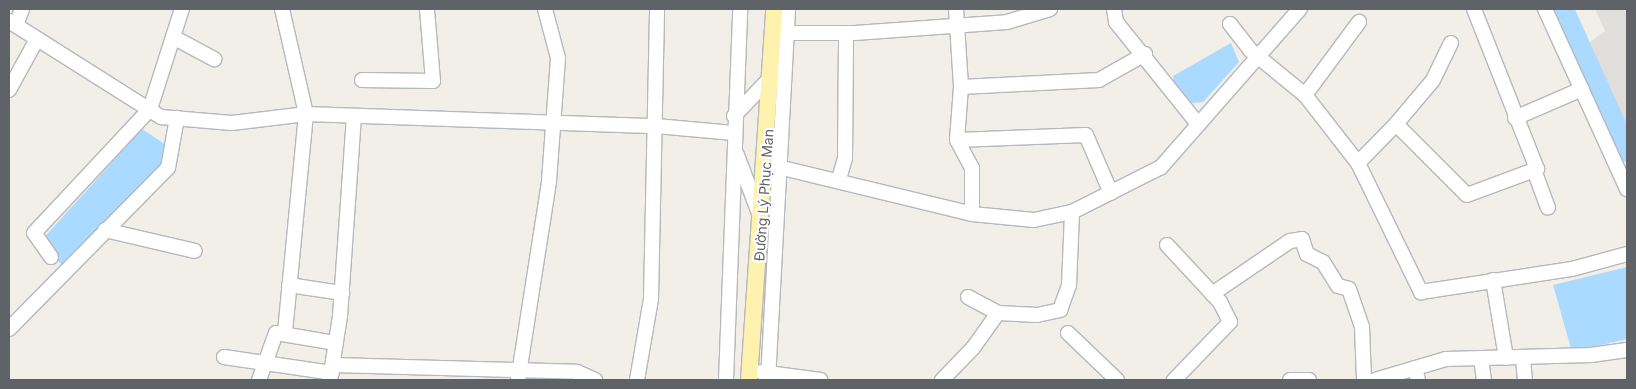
<!DOCTYPE html>
<html>
<head>
<meta charset="utf-8">
<style>
	body { margin:0 }
	#map { position:relative; width:1636px; height:389px; overflow:hidden; background:#f1efe8; font-family:Inter,sans-serif }
	div>[style] { position:absolute }
	[style*='--x'] { left:calc(var(--x)*1px); top:calc(var(--y)*1px); width:calc(var(--w)*1px); rotate:calc(var(--a)*1deg) }
	.industrial>* { inset:0; background:#e0deda }
	.water>* { inset:0; background:#aadaff }
	.river>* { height:21px; margin:-10.5px; padding:0 10.5px; transform-origin:10.5px; border-radius:10.5px; background:#aadaff }
	.roads { filter:drop-shadow(1px 0 #b5b8bc) drop-shadow(-1px 0 #b5b8bc) drop-shadow(0 1px #b5b8bc) drop-shadow(0 -1px #b5b8bc) }
	.minor>* { height:14px; margin:-7px; padding:0 7px; transform-origin:7px; border-radius:7px; background:#fff }
	.major>* { height:16px; margin:-8px; padding:0 8px; transform-origin:8px; border-radius:8px; background:#fff2af }
	span { translate:-50% -50%; white-space:nowrap; text-align:center; line-height:1.15; -webkit-text-stroke:4px #fff; paint-order:stroke }
	.street-label { font-size:14px; color:#5f6368 }
	.frame { position:absolute; inset:0; border:10px solid #5f6368; pointer-events:none }
</style>
</head>
<body>
<div id="map">
	<div class="industrial">
		<i style="clip-path:polygon(1595px 9px,1627px 9px,1627px 135px,1586px 45px,1605px 31px)"></i>
	</div>
	<div class="water">
		<i style="clip-path:polygon(1231px 43px,1239px 62px,1203px 102px,1191px 103px,1174px 84px,1173px 76px)"></i>
		<i style="clip-path:polygon(142px 129px,169px 147px,163px 167px,62px 265px,40px 242px)"></i>
		<i style="clip-path:polygon(1627px 267px,1627px 339px,1572px 352px,1553px 285px)"></i>
	</div>
	<div class="river">
		<i style="--x:1563;--y:9;--w:156;--a:65.7"></i>
	</div>
	<div class="roads">
		<div class="minor">
			<i style="--x:282;--y:9;--w:108;--a:77.1"></i>
			<i style="--x:306;--y:114;--w:221;--a:95.5"></i>
			<i style="--x:956;--y:9;--w:78;--a:86.3"></i>
			<i style="--x:961;--y:87;--w:53;--a:94.3"></i>
			<i style="--x:957;--y:140;--w:32;--a:62"></i>
			<i style="--x:972;--y:168;--w:46;--a:90"></i>
			<i style="--x:1114;--y:9;--w:13;--a:81"></i>
			<i style="--x:1116;--y:22;--w:131;--a:51.2"></i>
			<i style="--x:1545;--y:9;--w:198;--a:65.5"></i>
			<i style="--x:9;--y:21;--w:180;--a:32.3"></i>
			<i style="--x:161;--y:117;--w:71;--a:4.8"></i>
			<i style="--x:232;--y:123;--w:75;--a:-6.9"></i>
			<i style="--x:306;--y:114;--w:350;--a:2"></i>
			<i style="--x:656;--y:126;--w:78;--a:5.1"></i>
			<i style="--x:1230;--y:24;--w:33;--a:52"></i>
			<i style="--x:1250;--y:50;--w:71;--a:39.3"></i>
			<i style="--x:1305;--y:95;--w:86;--a:52.1"></i>
			<i style="--x:1358;--y:163;--w:54;--a:-45.7"></i>
			<i style="--x:1396;--y:124;--w:100;--a:45"></i>
			<i style="--x:1467;--y:195;--w:75;--a:-20.4"></i>
			<i style="--x:1537;--y:169;--w:172;--a:-111.5"></i>
			<i style="--x:16;--y:25;--w:17;--a:-69"></i>
			<i style="--x:779;--y:33;--w:76;--a:0"></i>
			<i style="--x:855;--y:33;--w:152;--a:-4.1"></i>
			<i style="--x:1007;--y:22;--w:45;--a:-16.8"></i>
			<i style="--x:173;--y:37;--w:47;--a:28.2"></i>
			<i style="--x:362;--y:80;--w:71;--a:0.8"></i>
			<i style="--x:433;--y:81;--w:72;--a:-94.8"></i>
			<i style="--x:961;--y:87;--w:138;--a:-2.9"></i>
			<i style="--x:1099;--y:80;--w:53;--a:-29.5"></i>
			<i style="--x:9;--y:90;--w:58;--a:-61.2"></i>
			<i style="--x:1305;--y:95;--w:91;--a:-53.5"></i>
			<i style="--x:734;--y:116;--w:54;--a:-46.5"></i>
			<i style="--x:1515;--y:118;--w:73;--a:-23.4"></i>
			<i style="--x:1396;--y:124;--w:57;--a:-49.9"></i>
			<i style="--x:1433;--y:80;--w:41;--a:-64.1"></i>
			<i style="--x:957;--y:140;--w:129;--a:-2.2"></i>
			<i style="--x:1086;--y:135;--w:63;--a:66.7"></i>
			<i style="--x:737;--y:155;--w:65;--a:69.3"></i>
			<i style="--x:1358;--y:163;--w:144;--a:64"></i>
			<i style="--x:1421;--y:292;--w:153;--a:-8.7"></i>
			<i style="--x:1572;--y:269;--w:57;--a:-15.3"></i>
			<i style="--x:766;--y:164;--w:212;--a:13.6"></i>
			<i style="--x:972;--y:214;--w:62;--a:5.5"></i>
			<i style="--x:1034;--y:220;--w:39;--a:-12"></i>
			<i style="--x:1072;--y:212;--w:100;--a:-26.8"></i>
			<i style="--x:1161;--y:167;--w:210;--a:-48.7"></i>
			<i style="--x:1534;--y:170;--w:40;--a:69.8"></i>
			<i style="--x:839;--y:179;--w:22;--a:-74"></i>
			<i style="--x:845;--y:158;--w:125;--a:-89.5"></i>
			<i style="--x:105;--y:230;--w:92;--a:13.1"></i>
			<i style="--x:1167;--y:245;--w:78;--a:47.1"></i>
			<i style="--x:1220;--y:302;--w:22;--a:63"></i>
			<i style="--x:1230;--y:322;--w:81;--a:134"></i>
			<i style="--x:51;--y:257;--w:29;--a:-125"></i>
			<i style="--x:34;--y:233;--w:170;--a:-46.9"></i>
			<i style="--x:150;--y:109;--w:105;--a:-72.3"></i>
			<i style="--x:1493;--y:280;--w:79;--a:80.5"></i>
			<i style="--x:289;--y:285;--w:54;--a:8.6"></i>
			<i style="--x:1212;--y:294;--w:94;--a:-34.2"></i>
			<i style="--x:1290;--y:241;--w:12;--a:-9"></i>
			<i style="--x:1302;--y:239;--w:16;--a:72"></i>
			<i style="--x:1307;--y:254;--w:18;--a:27"></i>
			<i style="--x:1323;--y:262;--w:28;--a:58"></i>
			<i style="--x:1338;--y:286;--w:11;--a:15"></i>
			<i style="--x:1349;--y:289;--w:40;--a:71.1"></i>
			<i style="--x:1362;--y:327;--w:53;--a:87.8"></i>
			<i style="--x:968;--y:297;--w:34;--a:28"></i>
			<i style="--x:998;--y:313;--w:39;--a:3"></i>
			<i style="--x:1037;--y:315;--w:24;--a:-12"></i>
			<i style="--x:1060;--y:310;--w:27;--a:-70"></i>
			<i style="--x:1069;--y:285;--w:73;--a:-87.6"></i>
			<i style="--x:9;--y:329;--w:226;--a:-45.4"></i>
			<i style="--x:168;--y:168;--w:51;--a:-79.8"></i>
			<i style="--x:1068;--y:333;--w:68;--a:43.8"></i>
			<i style="--x:224;--y:357;--w:109;--a:8.4"></i>
			<i style="--x:1523;--y:358;--w:22;--a:85"></i>
			<i style="--x:1481;--y:359;--w:21;--a:82"></i>
			<i style="--x:333;--y:365;--w:244;--a:1.6"></i>
			<i style="--x:577;--y:372;--w:20;--a:24"></i>
			<i style="--x:1415;--y:368;--w:12;--a:76"></i>
			<i style="--x:761;--y:372;--w:60;--a:7.7"></i>
			<i style="--x:259;--y:380;--w:50;--a:-70.1"></i>
			<i style="--x:276;--y:333;--w:61;--a:9.5"></i>
			<i style="--x:330;--y:380;--w:65;--a:-81.1"></i>
			<i style="--x:340;--y:316;--w:200;--a:-86"></i>
			<i style="--x:518;--y:380;--w:201;--a:-81.1"></i>
			<i style="--x:549;--y:181;--w:123;--a:-85.8"></i>
			<i style="--x:558;--y:58;--w:51;--a:-104.9"></i>
			<i style="--x:637;--y:380;--w:82;--a:-80.2"></i>
			<i style="--x:651;--y:299;--w:290;--a:-88.8"></i>
			<i style="--x:726;--y:380;--w:371;--a:-87.8"></i>
			<i style="--x:768;--y:380;--w:372;--a:-86.9"></i>
			<i style="--x:942;--y:380;--w:45;--a:-45.9"></i>
			<i style="--x:973;--y:348;--w:43;--a:-54.5"></i>
			<i style="--x:1290;--y:380;--w:19;--a:0"></i>
			<i style="--x:1375;--y:380;--w:74;--a:-16.5"></i>
			<i style="--x:1446;--y:359;--w:145;--a:-1.6"></i>
			<i style="--x:1591;--y:355;--w:36;--a:-8"></i>
		</div>
		<div class="major">
			<i style="--x:749;--y:380;--w:372;--a:-86.1"></i>
		</div>
	</div>
	<div class="street-label">
		<span style="left:764px;top:195px;rotate:-86deg">Đường Lý Phục Man</span>
	</div>
	<div class="frame"></div>
</div>
</body>
</html>
